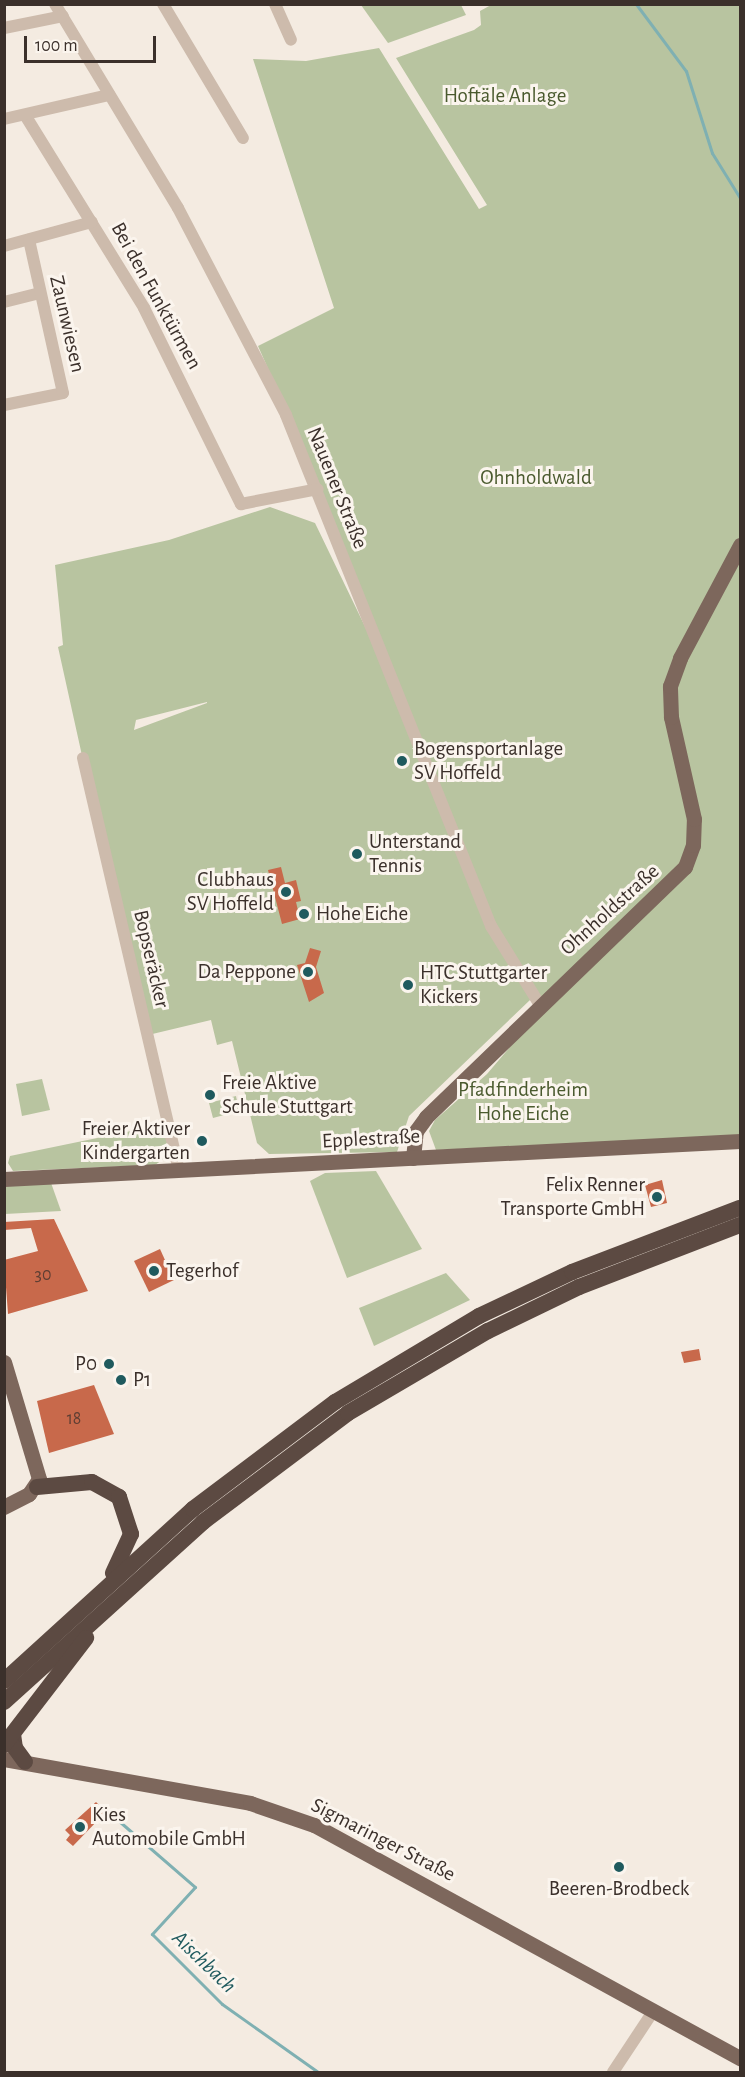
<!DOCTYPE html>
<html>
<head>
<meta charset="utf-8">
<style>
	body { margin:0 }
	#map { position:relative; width:745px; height:2077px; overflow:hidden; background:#f4ebe1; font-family:"Alegreya Sans",sans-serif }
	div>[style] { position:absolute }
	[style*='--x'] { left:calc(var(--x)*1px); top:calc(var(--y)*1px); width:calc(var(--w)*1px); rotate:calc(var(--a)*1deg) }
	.green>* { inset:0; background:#b8c4a0 }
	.stream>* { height:3px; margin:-1.5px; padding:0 1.5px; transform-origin:1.5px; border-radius:1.5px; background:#7fb0b2 }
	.building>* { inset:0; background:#c8694b }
	.minor>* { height:12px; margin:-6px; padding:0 6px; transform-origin:6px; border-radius:6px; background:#cdbbac }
	.major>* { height:15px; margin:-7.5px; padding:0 7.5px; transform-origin:7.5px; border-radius:7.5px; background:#7d675c }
	.highway>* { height:16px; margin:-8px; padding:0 8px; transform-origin:8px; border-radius:8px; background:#5c4a42 }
	.dots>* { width:16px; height:16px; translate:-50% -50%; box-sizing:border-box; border:3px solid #fbf5ee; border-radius:50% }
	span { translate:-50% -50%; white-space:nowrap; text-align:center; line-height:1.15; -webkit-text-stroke:6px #fbf5ee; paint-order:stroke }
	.number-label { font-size:18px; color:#5e3e33 }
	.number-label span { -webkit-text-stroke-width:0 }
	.park-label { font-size:21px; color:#4a5a2e }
	.street-label { font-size:21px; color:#3b302b }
	.poi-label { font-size:21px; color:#3b302b }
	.left { translate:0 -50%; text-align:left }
	.right { translate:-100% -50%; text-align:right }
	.water-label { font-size:22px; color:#1f5a5e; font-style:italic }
	.frame { position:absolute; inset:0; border:6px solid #3b302b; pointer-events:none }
	.scale { position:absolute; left:24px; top:36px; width:132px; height:27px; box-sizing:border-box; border:3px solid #3b302b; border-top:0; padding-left:8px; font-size:18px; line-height:21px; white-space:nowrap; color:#3b302b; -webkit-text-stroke:4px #fbf5ee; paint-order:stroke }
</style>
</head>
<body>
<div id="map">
	<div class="green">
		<i style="clip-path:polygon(361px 5px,461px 5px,466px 15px,388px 43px)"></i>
		<i style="clip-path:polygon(evenodd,491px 5px,740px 5px,740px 1136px,436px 1150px,429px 1131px,435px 1120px,487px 1074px,544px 1007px,530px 1000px,409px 1116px,397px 1152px,269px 1154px,257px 1143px,232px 1041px,217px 1045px,211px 1020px,144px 1036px,58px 647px,63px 645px,55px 565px,169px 540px,270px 507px,315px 523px,372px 641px,319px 484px,258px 346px,334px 308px,253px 59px,306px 61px,379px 48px,479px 209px,487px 205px,396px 58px,474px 30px,481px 25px,480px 11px,491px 5px,207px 702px,207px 703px,134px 730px,136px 720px,207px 702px)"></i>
		<i style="clip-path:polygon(42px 1079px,50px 1110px,22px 1116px,16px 1084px)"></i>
		<i style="clip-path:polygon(236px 1096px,239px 1111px,213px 1118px,209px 1103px)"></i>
		<i style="clip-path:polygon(165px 1124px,172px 1153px,155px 1165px,13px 1171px,8px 1163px,10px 1156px)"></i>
		<i style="clip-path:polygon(376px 1171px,422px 1249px,347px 1278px,310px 1181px,325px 1173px)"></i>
		<i style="clip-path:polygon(50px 1180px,61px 1211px,5px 1214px,4px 1183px)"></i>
		<i style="clip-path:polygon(446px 1273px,470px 1300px,374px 1346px,359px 1308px)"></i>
	</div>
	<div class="stream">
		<i style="--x:636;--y:4;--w:84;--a:53.3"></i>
		<i style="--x:686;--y:71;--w:86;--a:72.4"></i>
		<i style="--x:712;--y:153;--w:53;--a:58.1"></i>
		<i style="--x:112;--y:1815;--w:110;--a:40.9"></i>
		<i style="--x:195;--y:1887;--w:64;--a:132.5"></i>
		<i style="--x:152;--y:1934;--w:99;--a:45"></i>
		<i style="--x:222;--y:2004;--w:118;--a:35.3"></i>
	</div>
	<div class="building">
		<i style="clip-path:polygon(281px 867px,285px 883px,296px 880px,301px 901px,296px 902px,300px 919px,282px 924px,268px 870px)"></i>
		<i style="clip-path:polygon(310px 948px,321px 951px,316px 967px,324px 993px,309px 1002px,297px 965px,305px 963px)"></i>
		<i style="clip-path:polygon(662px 1180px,667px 1203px,651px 1207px,645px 1185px)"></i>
		<i style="clip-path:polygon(54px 1219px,88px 1291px,8px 1314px,4px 1260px,38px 1251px,31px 1228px,4px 1230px,4px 1222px)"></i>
		<i style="clip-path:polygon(160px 1249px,174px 1280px,149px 1292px,134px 1261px)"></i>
		<i style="clip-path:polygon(699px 1349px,701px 1360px,684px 1363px,681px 1352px)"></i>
		<i style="clip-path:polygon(94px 1385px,114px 1434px,49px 1453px,37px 1401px)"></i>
		<i style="clip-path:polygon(96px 1802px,104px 1810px,101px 1817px,73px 1846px,66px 1840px,70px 1835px,65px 1830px)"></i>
	</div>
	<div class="minor">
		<i style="--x:55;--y:4;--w:238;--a:58.9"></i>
		<i style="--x:178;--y:208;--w:233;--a:62.4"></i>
		<i style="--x:286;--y:415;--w:551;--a:68.14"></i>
		<i style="--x:491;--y:926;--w:93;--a:58.2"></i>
		<i style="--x:163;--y:4;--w:156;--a:59.2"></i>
		<i style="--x:275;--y:4;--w:39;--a:66"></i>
		<i style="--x:4;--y:28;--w:60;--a:-11.5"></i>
		<i style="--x:25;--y:115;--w:227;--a:58.3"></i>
		<i style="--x:144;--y:308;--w:219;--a:63.7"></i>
		<i style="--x:241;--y:504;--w:78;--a:-11"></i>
		<i style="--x:4;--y:119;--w:108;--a:-12.9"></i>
		<i style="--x:4;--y:246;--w:91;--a:-15.3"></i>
		<i style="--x:4;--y:302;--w:37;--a:-14"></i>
		<i style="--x:4;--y:405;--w:60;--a:-11.5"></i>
		<i style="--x:63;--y:393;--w:157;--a:-102.5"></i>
		<i style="--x:83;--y:758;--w:423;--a:76.9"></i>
		<i style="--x:613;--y:2072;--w:74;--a:-56.5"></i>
	</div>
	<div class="major">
		<i style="--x:413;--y:1158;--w:27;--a:-84"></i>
		<i style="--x:416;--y:1131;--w:17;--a:-54"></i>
		<i style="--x:426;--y:1117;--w:360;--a:-44"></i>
		<i style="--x:685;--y:867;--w:23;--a:-70"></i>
		<i style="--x:693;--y:845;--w:26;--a:-88"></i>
		<i style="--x:694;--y:819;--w:105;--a:-102.7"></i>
		<i style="--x:671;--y:717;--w:31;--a:-92"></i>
		<i style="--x:670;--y:686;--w:30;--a:-70"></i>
		<i style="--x:680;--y:658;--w:128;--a:-62"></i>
		<i style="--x:4;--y:1179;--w:737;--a:-2.96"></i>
		<i style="--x:4;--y:1362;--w:122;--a:73.3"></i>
		<i style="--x:39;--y:1479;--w:18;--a:124"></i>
		<i style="--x:29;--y:1494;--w:28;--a:153"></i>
		<i style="--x:4;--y:1759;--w:250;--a:10.1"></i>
		<i style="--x:250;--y:1803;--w:68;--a:19"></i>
		<i style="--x:314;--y:1825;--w:486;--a:28.7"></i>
	</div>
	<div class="highway">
		<i style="--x:37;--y:1487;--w:55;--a:-5.2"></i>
		<i style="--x:92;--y:1482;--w:31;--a:29"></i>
		<i style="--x:119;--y:1497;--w:39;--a:72"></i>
		<i style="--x:131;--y:1534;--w:43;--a:114.8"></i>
		<i style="--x:4;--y:1681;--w:256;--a:-42.3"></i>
		<i style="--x:193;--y:1509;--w:178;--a:-37"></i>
		<i style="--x:335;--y:1402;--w:168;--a:-30.8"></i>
		<i style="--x:479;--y:1316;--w:103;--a:-25.3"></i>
		<i style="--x:572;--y:1272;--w:180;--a:-20.9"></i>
		<i style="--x:4;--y:1702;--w:268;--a:-42.1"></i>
		<i style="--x:203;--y:1522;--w:181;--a:-36.9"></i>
		<i style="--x:348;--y:1413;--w:162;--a:-30.4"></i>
		<i style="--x:488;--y:1331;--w:101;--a:-25.8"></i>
		<i style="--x:579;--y:1287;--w:173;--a:-21.1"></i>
		<i style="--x:13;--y:1734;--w:14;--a:82"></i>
		<i style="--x:15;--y:1748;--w:17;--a:54"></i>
		<i style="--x:4;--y:1745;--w:135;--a:-52.5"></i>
	</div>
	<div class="dots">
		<i style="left:402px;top:761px;background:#1f5a5e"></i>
		<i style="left:357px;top:854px;background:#1f5a5e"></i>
		<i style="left:286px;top:892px;background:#1f5a5e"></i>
		<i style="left:304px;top:914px;background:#1f5a5e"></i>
		<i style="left:308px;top:972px;background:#1f5a5e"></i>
		<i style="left:408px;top:985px;background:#1f5a5e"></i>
		<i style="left:210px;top:1095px;background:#1f5a5e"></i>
		<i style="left:202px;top:1141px;background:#1f5a5e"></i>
		<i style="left:657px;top:1197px;background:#1f5a5e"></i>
		<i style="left:154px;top:1271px;background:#1f5a5e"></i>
		<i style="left:109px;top:1364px;background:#1f5a5e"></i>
		<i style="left:121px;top:1380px;background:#1f5a5e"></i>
		<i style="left:80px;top:1827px;background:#1f5a5e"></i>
		<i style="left:619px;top:1867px;background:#1f5a5e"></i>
	</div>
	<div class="number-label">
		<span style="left:43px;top:1275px">30</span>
		<span style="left:74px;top:1419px">18</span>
	</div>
	<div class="park-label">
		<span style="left:505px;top:96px">Hoftäle Anlage</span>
		<span style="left:536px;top:478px">Ohnholdwald</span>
		<span style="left:523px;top:1102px">Pfadfinderheim<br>Hohe Eiche</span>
	</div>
	<div class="street-label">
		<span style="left:156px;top:296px;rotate:61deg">Bei den Funktürmen</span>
		<span style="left:67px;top:324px;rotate:77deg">Zaunwiesen</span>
		<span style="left:337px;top:488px;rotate:68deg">Nauener Straße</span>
		<span style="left:610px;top:910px;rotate:-42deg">Ohnholdstraße</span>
		<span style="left:151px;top:959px;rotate:77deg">Bopseräcker</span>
		<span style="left:371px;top:1139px;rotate:-3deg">Epplestraße</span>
		<span style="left:383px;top:1840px;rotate:27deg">Sigmaringer Straße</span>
	</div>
	<div class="poi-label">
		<span class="left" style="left:414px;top:761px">Bogensportanlage<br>SV Hoffeld</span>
		<span class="left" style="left:369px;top:854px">Unterstand<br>Tennis</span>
		<span class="right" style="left:274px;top:892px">Clubhaus<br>SV Hoffeld</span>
		<span class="left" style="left:316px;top:914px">Hohe Eiche</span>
		<span class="right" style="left:296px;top:972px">Da Peppone</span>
		<span class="left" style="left:420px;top:985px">HTC Stuttgarter<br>Kickers</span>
		<span class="left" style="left:222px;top:1095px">Freie Aktive<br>Schule Stuttgart</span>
		<span class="right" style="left:190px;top:1141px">Freier Aktiver<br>Kindergarten</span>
		<span class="right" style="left:645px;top:1197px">Felix Renner<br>Transporte GmbH</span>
		<span class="left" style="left:166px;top:1271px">Tegerhof</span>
		<span class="right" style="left:97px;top:1364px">P0</span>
		<span class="left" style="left:133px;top:1380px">P1</span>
		<span class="left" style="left:92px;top:1827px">Kies<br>Automobile GmbH</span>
		<span style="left:619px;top:1889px">Beeren-Brodbeck</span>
	</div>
	<div class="water-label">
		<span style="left:204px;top:1962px;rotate:44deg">Aischbach</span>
	</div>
	<div class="frame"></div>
	<div class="scale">100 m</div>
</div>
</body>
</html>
